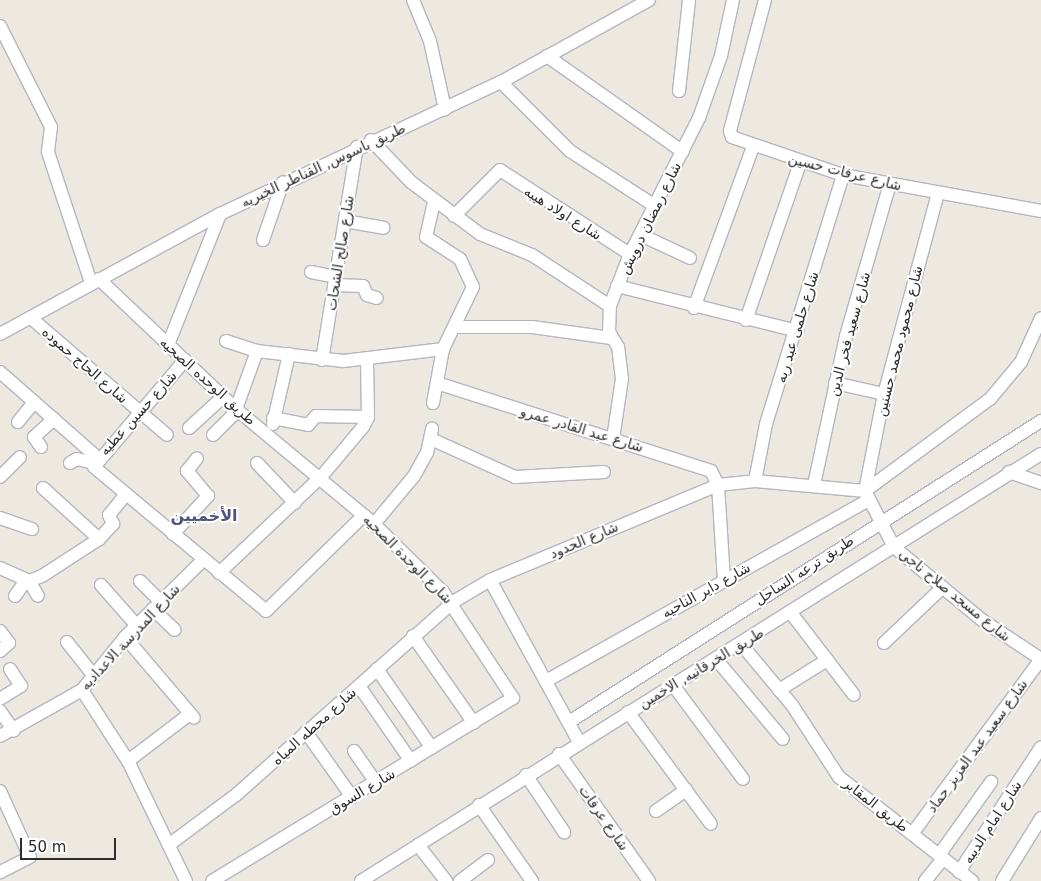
<!DOCTYPE html>
<html>
<head>
<meta charset="utf-8">
<style>
	body { margin:0 }
	#map { position:relative; width:1041px; height:881px; overflow:hidden; background:#eee9e0; font-family:"DejaVu Sans",Vazirmatn,sans-serif }
	div>[style] { position:absolute }
	[style*='--x'] { left:calc(var(--x)*1px); top:calc(var(--y)*1px); width:calc(var(--w)*1px); rotate:calc(var(--a)*1deg) }
	.roads { filter:drop-shadow(1px 0 #b3b6c0) drop-shadow(-1px 0 #b3b6c0) drop-shadow(0 1px #b3b6c0) drop-shadow(0 -1px #b3b6c0) }
	.minor>* { height:12px; margin:-6px; padding:0 6px; transform-origin:6px; border-radius:6px; background:#fff }
	span { translate:-50% -50%; white-space:nowrap; text-align:center; line-height:1.15; -webkit-text-stroke:4px #fff; paint-order:stroke }
	.street-label { font-size:14px; color:#2d2d2d }
	.quarter-label { font-size:16px; color:#4d547f; font-weight:700 }
	.scale { position:absolute; left:20px; top:838px; width:96px; height:22px; box-sizing:border-box; border:2px solid #2d2d2d; border-top:0; padding-left:6px; font-size:15px; line-height:18px; white-space:nowrap; color:#2d2d2d; -webkit-text-stroke:4px #fff; paint-order:stroke }
</style>
</head>
<body>
<div id="map">
	<div class="roads">
		<div class="minor">
			<i style="--x:413;--y:0;--w:44;--a:67.5"></i>
			<i style="--x:430;--y:41;--w:70;--a:77.6"></i>
			<i style="--x:765;--y:0;--w:136;--a:105"></i>
			<i style="--x:730;--y:131;--w:6;--a:72"></i>
			<i style="--x:732;--y:137;--w:117;--a:18.9"></i>
			<i style="--x:843;--y:175;--w:201;--a:10.3"></i>
			<i style="--x:0;--y:26;--w:113;--a:63.2"></i>
			<i style="--x:51;--y:127;--w:25;--a:97"></i>
			<i style="--x:48;--y:152;--w:138;--a:71.8"></i>
			<i style="--x:547;--y:56;--w:166;--a:35.2"></i>
			<i style="--x:501;--y:82;--w:98;--a:45"></i>
			<i style="--x:570;--y:151;--w:101;--a:32.9"></i>
			<i style="--x:679;--y:91;--w:92;--a:-83.7"></i>
			<i style="--x:371;--y:140;--w:58;--a:46.4"></i>
			<i style="--x:411;--y:182;--w:86;--a:37"></i>
			<i style="--x:480;--y:234;--w:56;--a:22"></i>
			<i style="--x:532;--y:255;--w:93;--a:33.2"></i>
			<i style="--x:938;--y:193;--w:208;--a:105"></i>
			<i style="--x:884;--y:394;--w:99;--a:101.1"></i>
			<i style="--x:865;--y:491;--w:63;--a:62.6"></i>
			<i style="--x:894;--y:547;--w:114;--a:39.7"></i>
			<i style="--x:982;--y:620;--w:71;--a:33.5"></i>
			<i style="--x:454;--y:216;--w:65;--a:-45"></i>
			<i style="--x:500;--y:170;--w:155;--a:32.9"></i>
			<i style="--x:345;--y:221;--w:39;--a:10"></i>
			<i style="--x:641;--y:235;--w:54;--a:25.1"></i>
			<i style="--x:263;--y:240;--w:61;--a:-71"></i>
			<i style="--x:311;--y:272;--w:25;--a:11"></i>
			<i style="--x:99;--y:279;--w:189;--a:43.5"></i>
			<i style="--x:236;--y:409;--w:180;--a:39.8"></i>
			<i style="--x:374;--y:524;--w:97;--a:44.6"></i>
			<i style="--x:443;--y:592;--w:127;--a:56.6"></i>
			<i style="--x:513;--y:698;--w:352;--a:148.7"></i>
			<i style="--x:334;--y:285;--w:29;--a:2"></i>
			<i style="--x:363;--y:286;--w:10;--a:66"></i>
			<i style="--x:367;--y:295;--w:10;--a:17"></i>
			<i style="--x:617;--y:286;--w:186;--a:14"></i>
			<i style="--x:694;--y:308;--w:171;--a:-69.9"></i>
			<i style="--x:31;--y:318;--w:179;--a:40.7"></i>
			<i style="--x:746;--y:320;--w:166;--a:-71"></i>
			<i style="--x:456;--y:327;--w:76;--a:0"></i>
			<i style="--x:532;--y:327;--w:80;--a:7.9"></i>
			<i style="--x:0;--y:334;--w:251;--a:-28.6"></i>
			<i style="--x:220;--y:214;--w:310;--a:-25.2"></i>
			<i style="--x:501;--y:82;--w:169;--a:-29"></i>
			<i style="--x:226;--y:341;--w:33;--a:18"></i>
			<i style="--x:257;--y:351;--w:87;--a:6.6"></i>
			<i style="--x:343;--y:361;--w:101;--a:-6.8"></i>
			<i style="--x:168;--y:345;--w:141;--a:-68.3"></i>
			<i style="--x:185;--y:360;--w:140;--a:130.4"></i>
			<i style="--x:94;--y:467;--w:224;--a:39.9"></i>
			<i style="--x:266;--y:611;--w:137;--a:-44.4"></i>
			<i style="--x:322;--y:360;--w:216;--a:-80.7"></i>
			<i style="--x:0;--y:372;--w:130;--a:41.3"></i>
			<i style="--x:437;--y:383;--w:288;--a:17.8"></i>
			<i style="--x:711;--y:471;--w:16;--a:63"></i>
			<i style="--x:718;--y:485;--w:95;--a:86.4"></i>
			<i style="--x:835;--y:383;--w:50;--a:12.7"></i>
			<i style="--x:433;--y:403;--w:55;--a:-79.5"></i>
			<i style="--x:443;--y:349;--w:69;--a:-64.2"></i>
			<i style="--x:473;--y:287;--w:31;--a:-115"></i>
			<i style="--x:460;--y:259;--w:40;--a:-147.1"></i>
			<i style="--x:426;--y:237;--w:37;--a:-77"></i>
			<i style="--x:236;--y:409;--w:62;--a:-70.1"></i>
			<i style="--x:273;--y:418;--w:36;--a:11"></i>
			<i style="--x:308;--y:425;--w:12;--a:-48"></i>
			<i style="--x:316;--y:416;--w:52;--a:1.1"></i>
			<i style="--x:18;--y:422;--w:26;--a:-51"></i>
			<i style="--x:273;--y:424;--w:72;--a:-77.1"></i>
			<i style="--x:189;--y:428;--w:46;--a:-42.4"></i>
			<i style="--x:213;--y:435;--w:35;--a:-45"></i>
			<i style="--x:431;--y:439;--w:92;--a:24.3"></i>
			<i style="--x:515;--y:477;--w:89;--a:-3.2"></i>
			<i style="--x:613;--y:439;--w:61;--a:-81.5"></i>
			<i style="--x:622;--y:379;--w:32;--a:-97"></i>
			<i style="--x:618;--y:347;--w:17;--a:-121"></i>
			<i style="--x:609;--y:332;--w:26;--a:-88"></i>
			<i style="--x:610;--y:306;--w:56;--a:-69"></i>
			<i style="--x:630;--y:254;--w:153;--a:-63.1"></i>
			<i style="--x:699;--y:118;--w:66;--a:-70.5"></i>
			<i style="--x:721;--y:56;--w:57;--a:-77.9"></i>
			<i style="--x:41;--y:447;--w:12;--a:-125"></i>
			<i style="--x:34;--y:437;--w:27;--a:-42"></i>
			<i style="--x:70;--y:463;--w:8;--a:-30"></i>
			<i style="--x:77;--y:459;--w:17;--a:13"></i>
			<i style="--x:257;--y:463;--w:55;--a:46.5"></i>
			<i style="--x:1009;--y:472;--w:34;--a:19"></i>
			<i style="--x:0;--y:477;--w:28;--a:-45"></i>
			<i style="--x:755;--y:481;--w:58;--a:-79.1"></i>
			<i style="--x:766;--y:424;--w:261;--a:-72.8"></i>
			<i style="--x:814;--y:485;--w:152;--a:-77.9"></i>
			<i style="--x:846;--y:336;--w:158;--a:-73.9"></i>
			<i style="--x:43;--y:488;--w:76;--a:42.3"></i>
			<i style="--x:865;--y:491;--w:155;--a:-36.4"></i>
			<i style="--x:990;--y:399;--w:48;--a:-50"></i>
			<i style="--x:1021;--y:362;--w:48;--a:-65.6"></i>
			<i style="--x:0;--y:518;--w:34;--a:19"></i>
			<i style="--x:374;--y:524;--w:62;--a:-50.2"></i>
			<i style="--x:414;--y:476;--w:26;--a:-61"></i>
			<i style="--x:427;--y:453;--w:25;--a:-78"></i>
			<i style="--x:173;--y:534;--w:52;--a:-47.4"></i>
			<i style="--x:208;--y:496;--w:33;--a:-130"></i>
			<i style="--x:187;--y:471;--w:16;--a:-52"></i>
			<i style="--x:0;--y:568;--w:32;--a:24"></i>
			<i style="--x:29;--y:581;--w:14;--a:-21"></i>
			<i style="--x:42;--y:576;--w:68;--a:-33"></i>
			<i style="--x:99;--y:539;--w:21;--a:-47"></i>
			<i style="--x:113;--y:524;--w:10;--a:-114"></i>
			<i style="--x:109;--y:515;--w:27;--a:-51"></i>
			<i style="--x:219;--y:573;--w:140;--a:-43.3"></i>
			<i style="--x:321;--y:477;--w:65;--a:-50"></i>
			<i style="--x:363;--y:427;--w:11;--a:-63"></i>
			<i style="--x:368;--y:417;--w:57;--a:-91"></i>
			<i style="--x:490;--y:580;--w:185;--a:61.2"></i>
			<i style="--x:29;--y:581;--w:17;--a:59"></i>
			<i style="--x:140;--y:581;--w:30;--a:45"></i>
			<i style="--x:101;--y:585;--w:55;--a:48.7"></i>
			<i style="--x:15;--y:596;--w:19;--a:-55"></i>
			<i style="--x:153;--y:609;--w:30;--a:44"></i>
			<i style="--x:791;--y:613;--w:103;--a:52.5"></i>
			<i style="--x:0;--y:631;--w:15;--a:53"></i>
			<i style="--x:9;--y:643;--w:12;--a:138"></i>
			<i style="--x:413;--y:636;--w:106;--a:55"></i>
			<i style="--x:125;--y:637;--w:106;--a:49.6"></i>
			<i style="--x:67;--y:642;--w:43;--a:51.5"></i>
			<i style="--x:884;--y:643;--w:81;--a:-43.5"></i>
			<i style="--x:741;--y:644;--w:80;--a:50.1"></i>
			<i style="--x:792;--y:705;--w:86;--a:56.9"></i>
			<i style="--x:839;--y:777;--w:169;--a:38"></i>
			<i style="--x:716;--y:659;--w:104;--a:50.1"></i>
			<i style="--x:377;--y:669;--w:96;--a:55.2"></i>
			<i style="--x:546;--y:681;--w:368;--a:-29.3"></i>
			<i style="--x:673;--y:685;--w:117;--a:53.3"></i>
			<i style="--x:359;--y:686;--w:91;--a:55.3"></i>
			<i style="--x:82;--y:690;--w:85;--a:57.1"></i>
			<i style="--x:128;--y:761;--w:133;--a:64.2"></i>
			<i style="--x:779;--y:690;--w:57;--a:-32"></i>
			<i style="--x:0;--y:699;--w:25;--a:-32"></i>
			<i style="--x:21;--y:686;--w:20;--a:-123"></i>
			<i style="--x:0;--y:711;--w:24;--a:55"></i>
			<i style="--x:628;--y:712;--w:139;--a:53.5"></i>
			<i style="--x:569;--y:722;--w:560;--a:-32.53"></i>
			<i style="--x:306;--y:732;--w:80;--a:54.7"></i>
			<i style="--x:0;--y:736;--w:94;--a:-29.3"></i>
			<i style="--x:82;--y:690;--w:68;--a:-50.9"></i>
			<i style="--x:125;--y:637;--w:110;--a:-44.6"></i>
			<i style="--x:354;--y:751;--w:38;--a:55"></i>
			<i style="--x:559;--y:754;--w:156;--a:54.7"></i>
			<i style="--x:128;--y:761;--w:78;--a:-37.2"></i>
			<i style="--x:526;--y:775;--w:69;--a:56.3"></i>
			<i style="--x:0;--y:791;--w:72;--a:65.6"></i>
			<i style="--x:30;--y:857;--w:34;--a:153"></i>
			<i style="--x:479;--y:805;--w:93;--a:55.1"></i>
			<i style="--x:656;--y:811;--w:37;--a:-35"></i>
			<i style="--x:912;--y:834;--w:217;--a:-53.6"></i>
			<i style="--x:170;--y:844;--w:84;--a:-36.7"></i>
			<i style="--x:237;--y:794;--w:289;--a:-41.6"></i>
			<i style="--x:453;--y:602;--w:43;--a:-30.7"></i>
			<i style="--x:490;--y:580;--w:247;--a:-22.6"></i>
			<i style="--x:718;--y:485;--w:37;--a:-6"></i>
			<i style="--x:755;--y:481;--w:110;--a:5.2"></i>
			<i style="--x:418;--y:845;--w:46;--a:52.1"></i>
			<i style="--x:939;--y:855;--w:90;--a:-54.5"></i>
			<i style="--x:959;--y:872;--w:149;--a:-56.7"></i>
			<i style="--x:361;--y:881;--w:803;--a:-32.13"></i>
			<i style="--x:460;--y:881;--w:35;--a:-37"></i>
			<i style="--x:925;--y:881;--w:28;--a:-51"></i>
			<i style="--x:1002;--y:881;--w:74;--a:-58.2"></i>
		</div>
	</div>
	<div class="street-label">
		<span style="left:323px;top:165px;rotate:-25deg">طريق باسوس, القناطر الخيريه</span>
		<span style="left:845px;top:172px;rotate:14deg">شارع عرفات حسين</span>
		<span style="left:563px;top:213px;rotate:32deg">شارع اولاد هيبه</span>
		<span style="left:650px;top:218px;rotate:-64deg">شارع رمضان درويش</span>
		<span style="left:340px;top:253px;rotate:-81deg">شارع صالح الشحات</span>
		<span style="left:797px;top:327px;rotate:-73deg">شارع حلمى عبد ربه</span>
		<span style="left:849px;top:334px;rotate:-75deg">شارع سعيد فخر الدين</span>
		<span style="left:899px;top:341px;rotate:-76deg">شارع محمود محمد حسنين</span>
		<span style="left:85px;top:365px;rotate:41deg">شارع الحاج حموده</span>
		<span style="left:208px;top:381px;rotate:42deg">طريق الوحده الصحيه</span>
		<span style="left:138px;top:413px;rotate:-48deg">شارع حسين عطيه</span>
		<span style="left:582px;top:429px;rotate:17deg">شارع عبد القادر عمرو</span>
		<span style="left:584px;top:540px;rotate:-23deg">شارع الحدود</span>
		<span style="left:408px;top:559px;rotate:45deg">شارع الوحدة الصحيه</span>
		<span style="left:804px;top:570px;rotate:-33deg">طريق ترعه الساحل</span>
		<span style="left:706px;top:590px;rotate:-29deg">شارع داير الناحيه</span>
		<span style="left:955px;top:595px;rotate:39deg">شارع مسجد صلاح ناجي</span>
		<span style="left:130px;top:637px;rotate:-47deg">شارع المدرسة الاعداديه</span>
		<span style="left:701px;top:668px;rotate:-31deg">طريق الخرقانيه, الاخمين</span>
		<span style="left:314px;top:726px;rotate:-42deg">شارع محطه المياه</span>
		<span style="left:977px;top:746px;rotate:-54deg">شارع سعيد عبد العزيز حماد</span>
		<span style="left:362px;top:791px;rotate:-31deg">شارع السوق</span>
		<span style="left:876px;top:805px;rotate:38deg">طريق المقابر</span>
		<span style="left:604px;top:818px;rotate:55deg">شارع عرفات</span>
		<span style="left:992px;top:822px;rotate:-57deg">شارع امام الديبه</span>
	</div>
	<div class="quarter-label">
		<span style="left:204px;top:516px">الأخميين</span>
	</div>
	<div class="scale">50 m</div>
</div>
</body>
</html>
